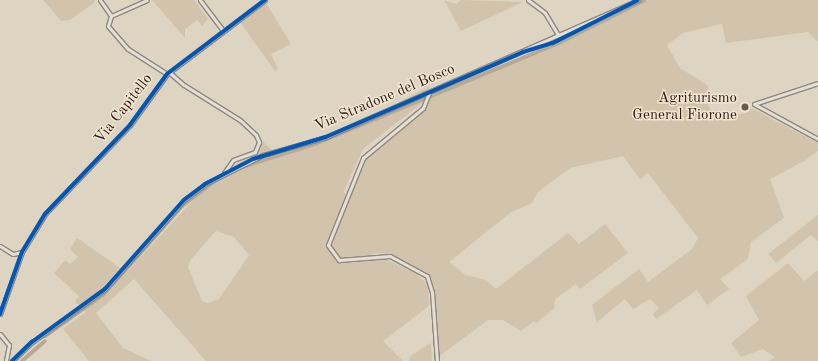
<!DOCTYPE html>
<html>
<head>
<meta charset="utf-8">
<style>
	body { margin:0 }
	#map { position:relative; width:818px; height:361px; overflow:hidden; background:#ded4c2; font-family:"Old Standard TT",serif }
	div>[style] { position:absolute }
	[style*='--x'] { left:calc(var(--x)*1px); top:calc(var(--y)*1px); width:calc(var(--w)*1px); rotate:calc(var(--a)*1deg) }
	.green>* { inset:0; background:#d2c4ac }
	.canal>* { height:4px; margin:-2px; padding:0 2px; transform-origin:2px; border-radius:2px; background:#b8a992 }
	.roads { filter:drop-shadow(1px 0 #8f887d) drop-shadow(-1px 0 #8f887d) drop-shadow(0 1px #8f887d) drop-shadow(0 -1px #8f887d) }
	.minor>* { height:3px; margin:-1.5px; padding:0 1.5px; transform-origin:1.5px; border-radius:1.5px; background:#e5e0d7 }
	.cycleway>* { height:4px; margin:-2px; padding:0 2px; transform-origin:2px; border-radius:2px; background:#0057b8 }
	.dots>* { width:11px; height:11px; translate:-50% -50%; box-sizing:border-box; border:2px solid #f1e5d0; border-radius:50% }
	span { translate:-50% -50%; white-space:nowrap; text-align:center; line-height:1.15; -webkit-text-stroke:3px #f1e5d0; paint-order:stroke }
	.street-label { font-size:15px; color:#281812 }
	.poi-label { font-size:15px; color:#281812 }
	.right { translate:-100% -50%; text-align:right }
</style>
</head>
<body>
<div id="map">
	<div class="green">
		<i style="clip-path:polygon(43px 0,94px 0,95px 2px,70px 20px,61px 21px)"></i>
		<i style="clip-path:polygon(152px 0,194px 0,208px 19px,202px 26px,197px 20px,185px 29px,185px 38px)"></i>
		<i style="clip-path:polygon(444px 0,456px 4px,461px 0,523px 2px,461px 31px)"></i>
		<i style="clip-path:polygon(evenodd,649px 0,818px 0,818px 42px,808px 32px,726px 43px,722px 24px,683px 33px,667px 45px,680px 68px,707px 85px,709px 88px,703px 95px,715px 118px,746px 113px,751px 108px,818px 143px,818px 151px,806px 160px,770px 179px,784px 218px,751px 242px,748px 259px,720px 279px,729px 289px,707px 305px,697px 290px,656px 319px,653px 314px,659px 308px,650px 299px,633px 309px,625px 299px,597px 322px,592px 305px,639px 269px,648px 282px,692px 249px,698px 238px,648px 173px,640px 179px,623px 156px,570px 168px,538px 192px,532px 203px,510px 213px,449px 262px,466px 275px,486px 280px,496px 289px,568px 233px,579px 244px,605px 224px,628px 253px,580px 289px,576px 284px,555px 299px,554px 309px,536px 323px,534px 321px,521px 331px,503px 320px,488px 320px,437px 358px,432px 280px,426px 272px,384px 253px,370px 254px,372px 259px,386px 259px,417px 274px,428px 285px,429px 306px,383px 341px,403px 361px,206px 361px,134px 279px,96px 313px,123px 348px,151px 361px,89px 361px,63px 329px,86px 312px,75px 302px,79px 296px,54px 273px,65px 260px,70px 264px,78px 257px,70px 249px,77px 238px,120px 268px,96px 295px,101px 300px,195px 198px,224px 178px,233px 166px,258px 152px,261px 147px,251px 134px,254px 133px,272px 150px,309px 141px,378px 113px,430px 86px,421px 104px,363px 149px,344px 191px,347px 198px,367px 153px,422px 111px,434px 93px,564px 42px,649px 0,216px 231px,234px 237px,249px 255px,219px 299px,208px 303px,202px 301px,188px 267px,191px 259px,216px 231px)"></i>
		<i style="clip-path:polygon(266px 3px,291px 44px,271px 54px,278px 69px,275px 71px,240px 22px)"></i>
		<i style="clip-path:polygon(818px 215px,818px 241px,811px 235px,776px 263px,768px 254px)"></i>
		<i style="clip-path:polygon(788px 263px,804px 281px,818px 270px,818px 361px,769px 361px,775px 357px,763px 349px,741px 357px,731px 343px,759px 320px,746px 296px)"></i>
		<i style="clip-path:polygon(431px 343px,432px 361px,409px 361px,410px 356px)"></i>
	</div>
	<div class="canal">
		<i style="--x:242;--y:167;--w:77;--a:-17.5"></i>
		<i style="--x:315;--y:144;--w:264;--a:-22.5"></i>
		<i style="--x:559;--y:43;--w:96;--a:-26.6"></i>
		<i style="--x:45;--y:336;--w:72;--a:-35.4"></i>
		<i style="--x:104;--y:294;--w:118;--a:-48.4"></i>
		<i style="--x:182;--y:206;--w:45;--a:-36.9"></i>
		<i style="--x:22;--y:361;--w:30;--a:-41"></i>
	</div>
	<div class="roads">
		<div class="minor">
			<i style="--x:100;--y:0;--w:19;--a:55"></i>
			<i style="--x:200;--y:0;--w:39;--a:53"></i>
			<i style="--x:528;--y:0;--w:21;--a:37"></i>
			<i style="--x:545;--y:13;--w:26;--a:59"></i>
			<i style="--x:111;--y:16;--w:10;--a:107"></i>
			<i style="--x:108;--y:26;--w:30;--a:49"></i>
			<i style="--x:128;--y:49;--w:46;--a:32.7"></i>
			<i style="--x:111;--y:16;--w:39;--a:-24"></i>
			<i style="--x:170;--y:73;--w:18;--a:41"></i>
			<i style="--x:184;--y:85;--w:66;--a:32"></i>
			<i style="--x:240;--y:120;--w:22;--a:43"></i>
			<i style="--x:256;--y:135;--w:8;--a:67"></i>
			<i style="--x:259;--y:142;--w:11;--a:112"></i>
			<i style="--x:255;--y:152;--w:23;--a:160"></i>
			<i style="--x:233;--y:160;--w:16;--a:125"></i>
			<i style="--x:818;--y:83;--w:67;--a:161.8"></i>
			<i style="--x:754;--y:104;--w:73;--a:28.7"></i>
			<i style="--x:429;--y:93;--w:16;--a:112"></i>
			<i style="--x:423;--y:108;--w:78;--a:140.2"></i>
			<i style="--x:363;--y:158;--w:94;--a:111.9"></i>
			<i style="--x:328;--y:245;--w:19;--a:54"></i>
			<i style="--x:339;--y:260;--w:51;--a:-4.5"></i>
			<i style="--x:390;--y:256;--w:42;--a:28.4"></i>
			<i style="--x:427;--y:276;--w:17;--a:73"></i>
			<i style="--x:432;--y:292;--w:69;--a:85.9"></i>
			<i style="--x:0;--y:246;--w:15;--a:32"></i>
			<i style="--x:13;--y:254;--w:9;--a:-13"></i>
			<i style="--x:0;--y:314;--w:66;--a:-70.5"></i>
			<i style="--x:22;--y:252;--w:44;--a:-58.8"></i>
			<i style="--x:45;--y:214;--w:123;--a:-46.3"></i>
			<i style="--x:130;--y:125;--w:63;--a:-54"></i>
			<i style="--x:167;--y:74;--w:123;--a:-37.1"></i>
			<i style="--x:0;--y:334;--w:14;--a:51"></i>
			<i style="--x:9;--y:345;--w:16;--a:101"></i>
			<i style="--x:12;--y:361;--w:28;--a:-44"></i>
			<i style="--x:32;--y:342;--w:90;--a:-36"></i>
			<i style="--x:105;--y:289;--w:119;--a:-48.4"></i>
			<i style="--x:184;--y:200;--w:26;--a:-37"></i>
			<i style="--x:205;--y:184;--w:65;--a:-26.6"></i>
			<i style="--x:263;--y:155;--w:66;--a:-15.9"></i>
			<i style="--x:326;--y:137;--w:341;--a:-23.7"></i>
		</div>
	</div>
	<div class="cycleway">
		<i style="--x:0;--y:314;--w:66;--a:-70.5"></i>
		<i style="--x:22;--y:252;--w:44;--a:-58.8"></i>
		<i style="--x:45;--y:214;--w:123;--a:-46.3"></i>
		<i style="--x:130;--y:125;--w:63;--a:-54"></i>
		<i style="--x:167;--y:74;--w:123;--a:-37.1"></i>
		<i style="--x:12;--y:361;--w:28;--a:-44"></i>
		<i style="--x:32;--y:342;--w:90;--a:-36"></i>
		<i style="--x:105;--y:289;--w:119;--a:-48.4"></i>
		<i style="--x:184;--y:200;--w:26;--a:-37"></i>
		<i style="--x:205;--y:184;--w:54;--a:-27.5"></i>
		<i style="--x:253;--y:159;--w:76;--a:-16.8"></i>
		<i style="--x:326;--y:137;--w:215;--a:-23.3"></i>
		<i style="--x:523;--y:52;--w:31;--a:-17"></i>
		<i style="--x:553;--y:43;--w:95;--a:-26.8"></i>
	</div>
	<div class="dots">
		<i style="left:745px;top:107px;background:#685a50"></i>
	</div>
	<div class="street-label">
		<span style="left:385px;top:98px;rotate:-23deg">Via Stradone del Bosco</span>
		<span style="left:124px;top:109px;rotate:-52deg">Via Capitello</span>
	</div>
	<div class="poi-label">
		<span class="right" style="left:737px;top:107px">Agriturismo<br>General Fiorone</span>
	</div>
</div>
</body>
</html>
